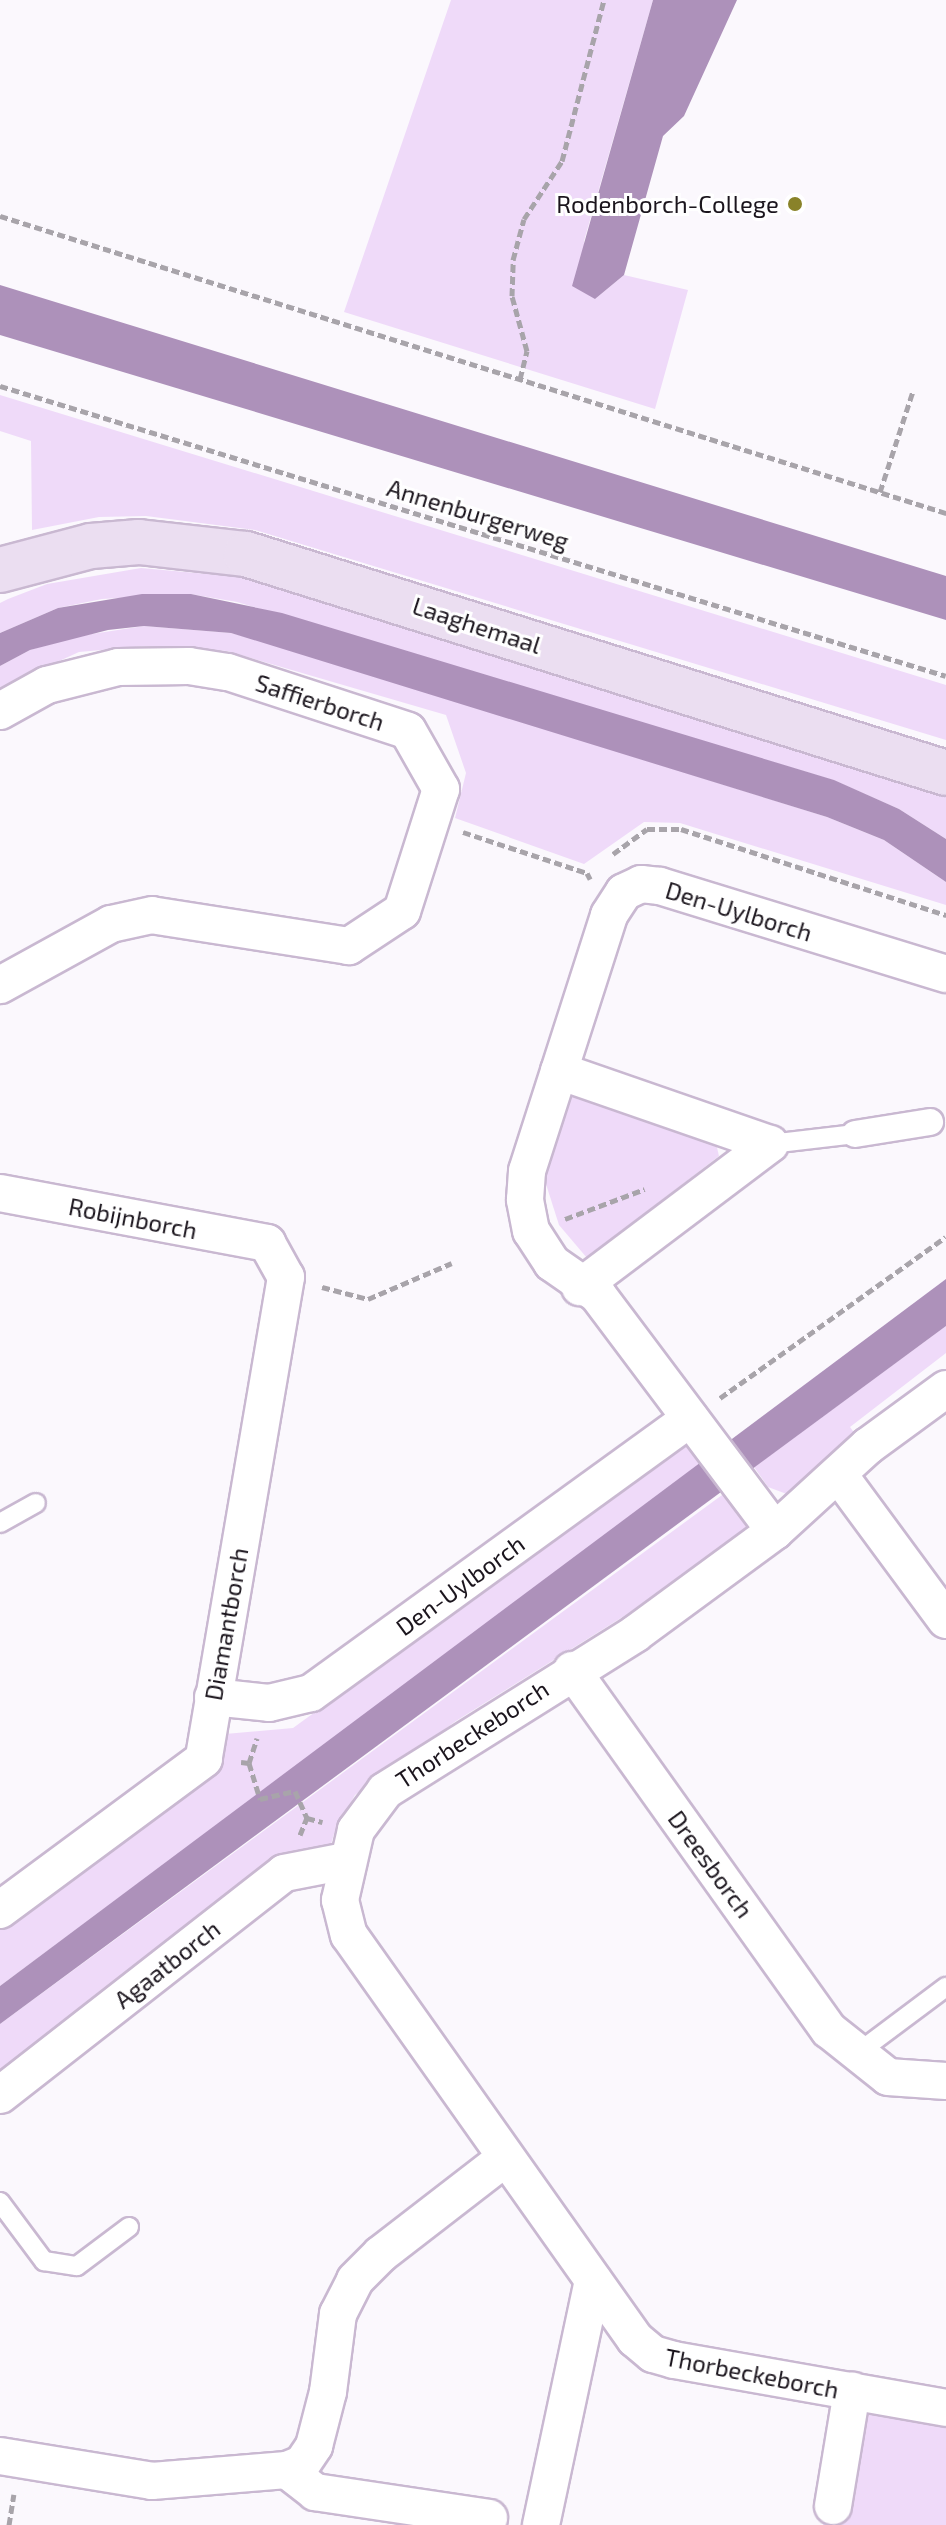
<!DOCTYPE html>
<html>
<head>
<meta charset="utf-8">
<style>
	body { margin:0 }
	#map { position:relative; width:946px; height:2525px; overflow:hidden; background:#fbf8fd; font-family:"Exo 2",sans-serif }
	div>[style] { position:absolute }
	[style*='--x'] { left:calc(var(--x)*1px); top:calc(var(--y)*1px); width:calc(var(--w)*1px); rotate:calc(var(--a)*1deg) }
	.green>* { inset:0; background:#efdaf9 }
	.water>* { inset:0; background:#ad91ba }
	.path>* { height:5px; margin-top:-2.5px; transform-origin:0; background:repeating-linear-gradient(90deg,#a8a4aa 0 8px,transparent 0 12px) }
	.roads { filter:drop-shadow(2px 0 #c9b8d1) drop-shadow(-2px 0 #c9b8d1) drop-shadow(0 2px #c9b8d1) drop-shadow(0 -2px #c9b8d1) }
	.service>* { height:18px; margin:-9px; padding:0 9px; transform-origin:9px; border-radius:9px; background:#fff }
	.pedestrian>* { height:26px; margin:-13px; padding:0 13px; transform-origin:13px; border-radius:13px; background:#fff }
	.minor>* { height:36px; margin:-18px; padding:0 18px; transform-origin:18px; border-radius:18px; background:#fff }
	.secondary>* { height:44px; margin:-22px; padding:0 22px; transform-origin:22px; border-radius:22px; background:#ebdef1 }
	.dots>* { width:22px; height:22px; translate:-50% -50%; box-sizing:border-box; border:4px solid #fff; border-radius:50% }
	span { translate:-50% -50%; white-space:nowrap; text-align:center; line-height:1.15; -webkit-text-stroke:6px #fff; paint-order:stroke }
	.poi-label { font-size:24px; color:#1b151d }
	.right { translate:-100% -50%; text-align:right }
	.street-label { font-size:24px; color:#1b151d }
</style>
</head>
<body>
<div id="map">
	<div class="green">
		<i style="clip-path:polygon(451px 0,653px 0,584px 241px,595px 299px,624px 275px,688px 290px,655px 409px,344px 312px)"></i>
		<i style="clip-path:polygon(0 395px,946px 685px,946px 740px,255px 530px,146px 516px,99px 517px,32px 530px,31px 441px,0 431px)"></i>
		<i style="clip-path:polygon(141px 568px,241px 577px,289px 589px,920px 783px,946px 796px,946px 839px,899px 809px,833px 780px,237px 602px,190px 594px,102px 599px,58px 608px,0 633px,0 603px,8px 599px,47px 584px)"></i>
		<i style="clip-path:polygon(144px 626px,231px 633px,274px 644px,827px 817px,884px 840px,946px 882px,946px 905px,680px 823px,644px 822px,584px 864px,455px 818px,466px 773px,446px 715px,227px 651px,146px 646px,79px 652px,0 688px,0 666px,30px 650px,72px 637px)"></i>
		<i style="clip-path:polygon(559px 1070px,711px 1122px,719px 1156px,587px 1258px,559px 1225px,538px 1159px)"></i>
		<i style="clip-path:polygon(946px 1326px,946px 1353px,850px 1427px,855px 1434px,792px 1496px,768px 1487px,754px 1467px)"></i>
		<i style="clip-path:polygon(693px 1438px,711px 1458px,0 1986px,0 1927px,225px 1734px,293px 1728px)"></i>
		<i style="clip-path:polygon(733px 1487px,751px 1526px,629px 1613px,456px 1721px,355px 1795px,334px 1834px,325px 1864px,0 2073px,0 2024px)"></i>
		<i style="clip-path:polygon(844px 2386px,946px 2408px,946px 2525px,823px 2525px)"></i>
	</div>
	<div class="water">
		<i style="clip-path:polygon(653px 0,737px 0,684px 116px,663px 136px,624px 275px,595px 299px,572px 286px)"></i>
		<i style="clip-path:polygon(0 285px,946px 576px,946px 620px,0 335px)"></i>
		<i style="clip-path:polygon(142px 594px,191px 594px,282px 613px,834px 780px,899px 809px,946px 839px,946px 882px,884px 840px,827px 817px,231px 633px,144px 626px,108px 630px,30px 650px,0 666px,0 633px,58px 608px)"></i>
		<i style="clip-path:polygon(946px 1279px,946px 1326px,0 2024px,0 1986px)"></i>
	</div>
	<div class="path">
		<i style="--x:0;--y:216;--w:992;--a:17.43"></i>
		<i style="--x:520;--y:379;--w:29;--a:-76"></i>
		<i style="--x:527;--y:351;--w:57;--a:-105.3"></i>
		<i style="--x:512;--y:296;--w:36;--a:-88"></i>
		<i style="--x:513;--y:260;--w:42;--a:-75"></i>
		<i style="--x:524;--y:219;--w:69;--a:-56.8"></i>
		<i style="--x:562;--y:161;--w:166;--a:-75.4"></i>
		<i style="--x:0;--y:386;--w:989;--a:17.04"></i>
		<i style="--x:880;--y:492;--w:106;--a:-71.9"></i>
		<i style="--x:463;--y:832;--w:131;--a:18.3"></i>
		<i style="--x:587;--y:873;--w:7;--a:63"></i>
		<i style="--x:613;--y:854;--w:42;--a:-36.3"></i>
		<i style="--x:647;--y:829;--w:34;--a:0"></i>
		<i style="--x:681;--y:829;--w:279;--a:18"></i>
		<i style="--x:565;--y:1219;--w:85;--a:-20.6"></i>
		<i style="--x:322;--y:1287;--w:48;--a:14.6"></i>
		<i style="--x:368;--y:1299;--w:91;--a:-23.2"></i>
		<i style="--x:720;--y:1398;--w:277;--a:-35.5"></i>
		<i style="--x:241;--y:1762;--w:8;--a:7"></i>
		<i style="--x:249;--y:1763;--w:26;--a:-72"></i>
		<i style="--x:249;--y:1763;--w:38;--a:73"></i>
		<i style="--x:260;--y:1799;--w:36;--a:-13"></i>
		<i style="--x:295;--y:1791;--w:30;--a:66"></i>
		<i style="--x:300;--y:1835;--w:18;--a:-68"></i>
		<i style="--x:307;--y:1818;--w:16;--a:15"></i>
		<i style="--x:9;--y:2525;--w:31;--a:-81"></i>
	</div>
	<div class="roads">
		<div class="service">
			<i style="--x:770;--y:1144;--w:86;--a:-6.7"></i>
			<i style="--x:0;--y:1523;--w:41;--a:-29.1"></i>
			<i style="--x:855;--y:2055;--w:114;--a:-36.8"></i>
			<i style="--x:0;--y:2202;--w:74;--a:53.3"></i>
			<i style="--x:44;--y:2261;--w:33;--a:9"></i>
			<i style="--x:77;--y:2266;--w:65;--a:-36.9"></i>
		</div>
		<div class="pedestrian">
			<i style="--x:855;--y:1134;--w:76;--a:-9.1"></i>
		</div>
		<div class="minor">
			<i style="--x:0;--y:711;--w:54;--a:-29"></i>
			<i style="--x:47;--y:685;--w:73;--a:-14.2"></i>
			<i style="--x:118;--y:667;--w:71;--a:-0.8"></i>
			<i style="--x:189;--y:666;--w:39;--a:9"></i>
			<i style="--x:228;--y:672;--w:189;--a:18.1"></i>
			<i style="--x:408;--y:731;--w:67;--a:60.4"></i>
			<i style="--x:441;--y:789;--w:128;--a:107.7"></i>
			<i style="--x:402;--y:911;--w:64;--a:146.6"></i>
			<i style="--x:349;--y:946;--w:199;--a:-171.1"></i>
			<i style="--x:152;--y:915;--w:42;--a:167.6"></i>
			<i style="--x:111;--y:924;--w:127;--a:151.2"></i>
			<i style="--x:559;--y:1071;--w:223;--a:19.1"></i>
			<i style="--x:770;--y:1144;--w:238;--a:143"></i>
			<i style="--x:0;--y:1193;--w:272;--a:10.6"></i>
			<i style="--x:267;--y:1243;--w:39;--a:61"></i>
			<i style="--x:286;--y:1277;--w:489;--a:99.7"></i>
			<i style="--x:204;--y:1759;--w:254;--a:143.5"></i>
			<i style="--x:946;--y:1389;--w:97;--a:143.8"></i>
			<i style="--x:868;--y:1446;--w:126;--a:137.6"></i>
			<i style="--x:775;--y:1531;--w:174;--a:143.7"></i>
			<i style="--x:635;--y:1634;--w:295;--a:147.9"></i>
			<i style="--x:385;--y:1791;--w:49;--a:126.6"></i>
			<i style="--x:356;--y:1830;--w:72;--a:102.9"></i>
			<i style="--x:340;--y:1900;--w:36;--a:76"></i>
			<i style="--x:349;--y:1935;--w:495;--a:54.7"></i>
			<i style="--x:635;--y:2339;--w:23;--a:40"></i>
			<i style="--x:653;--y:2354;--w:22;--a:16"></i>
			<i style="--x:674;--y:2360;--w:276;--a:10"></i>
			<i style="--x:839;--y:1475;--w:180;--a:53.6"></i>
			<i style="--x:775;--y:1531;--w:295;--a:-126.9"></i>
			<i style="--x:598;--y:1295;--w:56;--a:-145.2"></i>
			<i style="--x:552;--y:1263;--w:38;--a:-123"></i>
			<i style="--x:531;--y:1231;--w:32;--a:-101"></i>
			<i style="--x:525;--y:1200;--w:29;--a:-86"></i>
			<i style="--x:527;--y:1171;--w:269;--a:-72.2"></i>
			<i style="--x:609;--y:915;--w:27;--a:-57"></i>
			<i style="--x:624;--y:892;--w:19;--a:-25"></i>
			<i style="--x:641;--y:884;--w:19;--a:6"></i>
			<i style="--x:660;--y:886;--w:299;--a:17.1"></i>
			<i style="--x:572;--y:1670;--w:442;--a:54.5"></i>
			<i style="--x:829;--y:2030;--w:75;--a:38.5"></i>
			<i style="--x:888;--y:2077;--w:58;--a:3.9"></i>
			<i style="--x:213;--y:1697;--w:56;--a:6.1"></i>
			<i style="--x:269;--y:1703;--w:43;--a:-13.4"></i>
			<i style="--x:311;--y:1693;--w:468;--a:-35.9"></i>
			<i style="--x:0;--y:2095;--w:360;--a:-38"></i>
			<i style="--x:284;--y:1873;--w:63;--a:-11"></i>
			<i style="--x:0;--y:2456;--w:154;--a:9.3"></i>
			<i style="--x:152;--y:2481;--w:135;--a:-4.7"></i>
			<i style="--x:287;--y:2470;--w:16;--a:-22"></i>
			<i style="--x:302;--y:2464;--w:22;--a:-56"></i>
			<i style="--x:314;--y:2446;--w:56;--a:-75.5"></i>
			<i style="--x:328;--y:2392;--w:79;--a:-82.7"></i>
			<i style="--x:338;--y:2314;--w:38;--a:-63"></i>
			<i style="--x:355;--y:2280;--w:37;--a:-45"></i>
			<i style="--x:381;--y:2254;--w:157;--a:-37.7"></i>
			<i style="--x:287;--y:2470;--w:36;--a:38"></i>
			<i style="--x:315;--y:2492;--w:176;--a:8.5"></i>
			<i style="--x:833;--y:2506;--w:117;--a:-80.6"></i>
			<i style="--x:541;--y:2525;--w:250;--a:-78"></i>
		</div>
		<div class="secondary">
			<i style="--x:0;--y:570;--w:94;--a:-14.8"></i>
			<i style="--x:91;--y:546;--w:48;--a:-4.8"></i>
			<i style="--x:139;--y:542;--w:108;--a:6.4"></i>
			<i style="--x:246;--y:554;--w:733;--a:17.37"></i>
		</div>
	</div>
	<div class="dots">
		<i style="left:795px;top:204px;background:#898229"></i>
	</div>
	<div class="poi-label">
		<span class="right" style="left:779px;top:204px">Rodenborch-College</span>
	</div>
	<div class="street-label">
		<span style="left:478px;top:514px;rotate:17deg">Annenburgerweg</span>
		<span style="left:477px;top:625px;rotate:18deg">Laaghemaal</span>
		<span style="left:320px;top:702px;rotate:18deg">Saffierborch</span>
		<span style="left:739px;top:911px;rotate:17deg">Den-Uylborch</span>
		<span style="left:133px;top:1218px;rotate:11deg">Robijnborch</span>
		<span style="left:460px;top:1585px;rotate:-36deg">Den-Uylborch</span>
		<span style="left:226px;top:1624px;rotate:-80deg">Diamantborch</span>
		<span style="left:472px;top:1734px;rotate:-33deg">Thorbeckeborch</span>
		<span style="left:711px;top:1864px;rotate:54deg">Dreesborch</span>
		<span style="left:167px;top:1964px;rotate:-38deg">Agaatborch</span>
		<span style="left:752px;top:2373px;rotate:11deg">Thorbeckeborch</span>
	</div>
</div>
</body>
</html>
